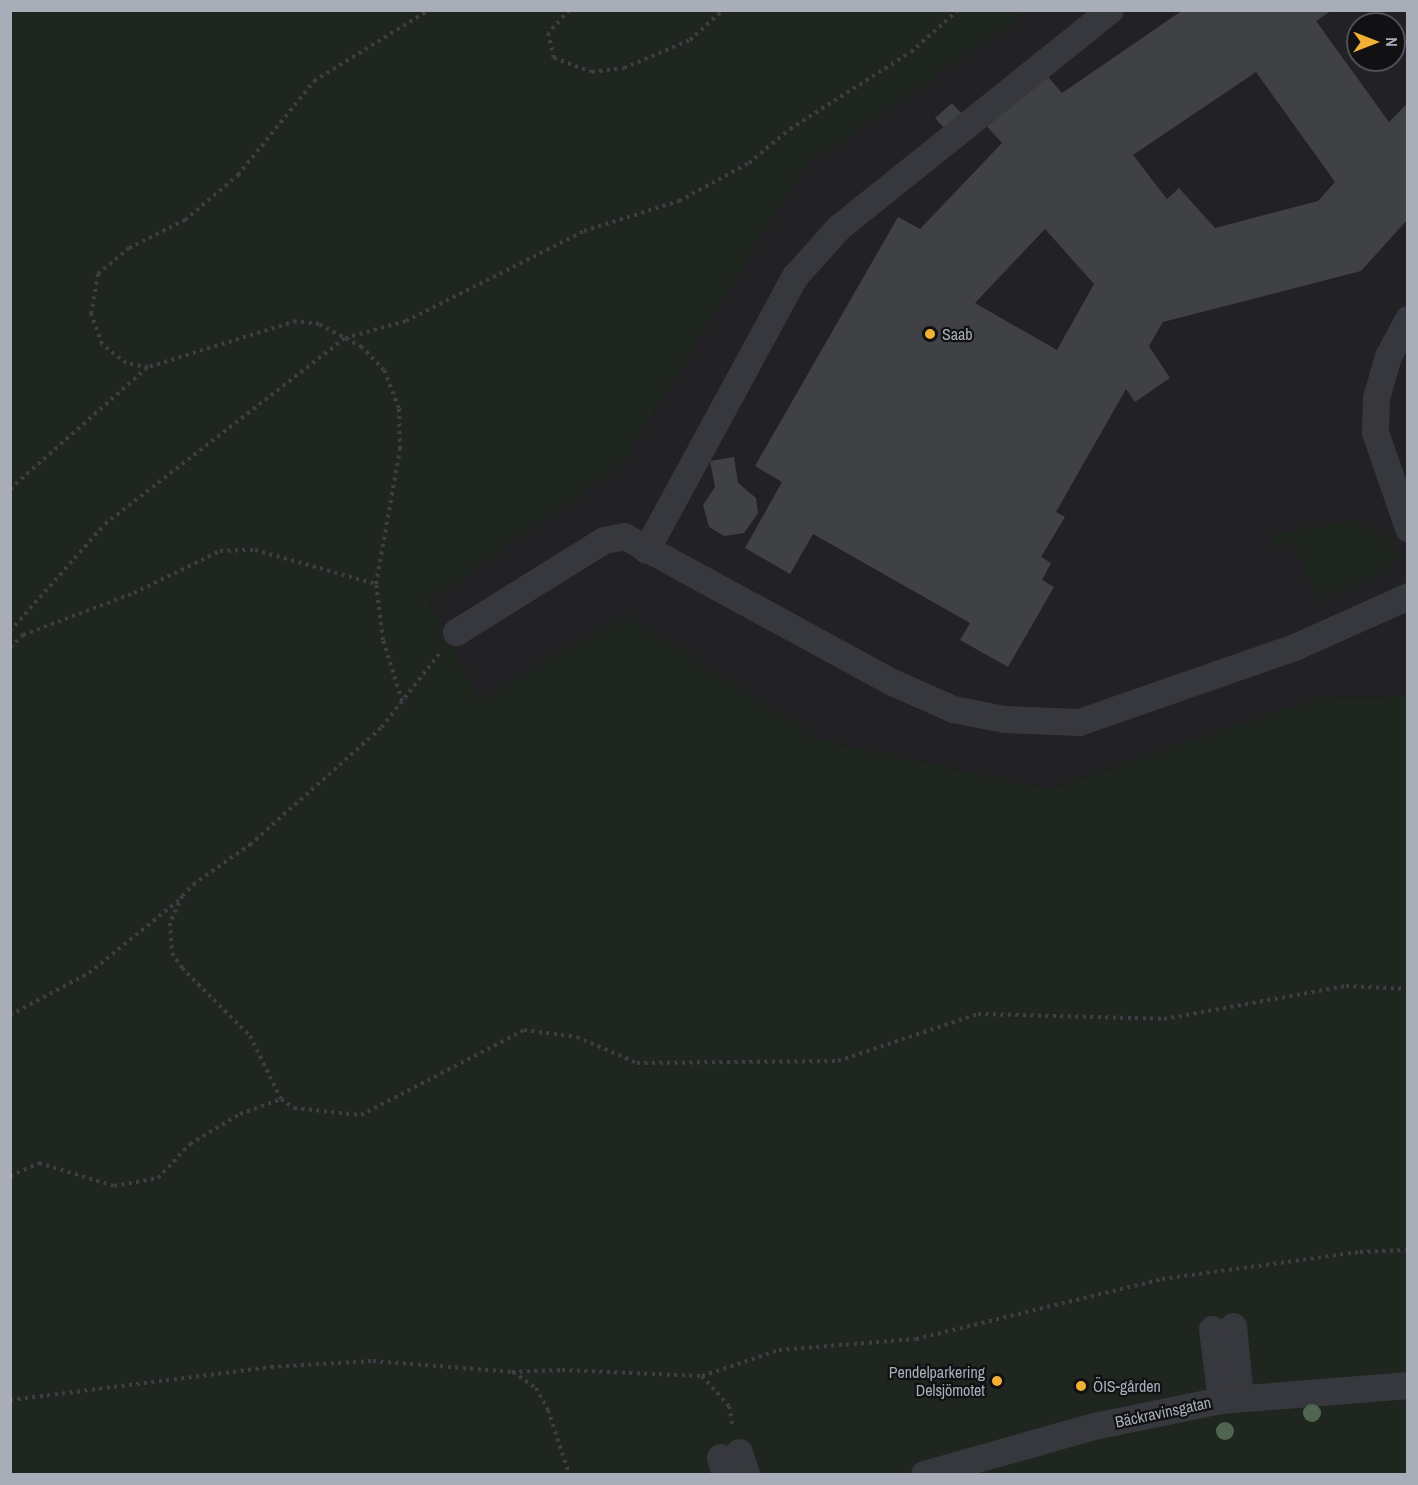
<!DOCTYPE html>
<html>
<head>
<meta charset="utf-8">
<style>
	body { margin:0 }
	#map { position:relative; width:1418px; height:1485px; overflow:hidden; background:#161618; font-family:"Archivo Narrow",sans-serif }
	div>[style] { position:absolute }
	[style*='--x'] { left:calc(var(--x)*1px); top:calc(var(--y)*1px); width:calc(var(--w)*1px); rotate:calc(var(--a)*1deg) }
	.built>* { inset:0; background:#222225 }
	.green>* { inset:0; background:#1e261f }
	.building>* { inset:0; background:#404145 }
	.path>* { height:4px; margin-top:-2px; transform-origin:0; background:repeating-linear-gradient(90deg,#3d3f44 0 3px,transparent 0 7.5px) }
	.minor>* { height:27px; margin:-13.5px; padding:0 13.5px; transform-origin:13.5px; border-radius:13.5px; background:#37383d }
	.trees>* { width:18px; height:18px; margin:-9px; border-radius:50%; background:#506452 }
	.dots>* { width:16px; height:16px; translate:-50% -50%; box-sizing:border-box; border:3px solid #111113; border-radius:50% }
	span { translate:-50% -50%; white-space:nowrap; text-align:center; line-height:1.15; -webkit-text-stroke:4.5px #111113; paint-order:stroke }
	.poi-label { font-size:16px; color:#a8adb8 }
	.left { translate:0 -50%; text-align:left }
	.right { translate:-100% -50%; text-align:right }
	.street-label { font-size:16px; color:#a8adb8 }
	.frame { position:absolute; inset:0; border:12px solid #a8adb8; pointer-events:none }
	.north { position:absolute; left:1346px; top:12px; width:60px; height:60px; box-sizing:border-box; background:#111113; border:2px solid #4d4f55; border-radius:50%; rotate:90deg; font-size:16px; font-weight:700; line-height:24px; text-align:center; color:#a8adb8 }
	.north::after { content:''; display:block; margin:auto; width:21px; height:27px; background:#f2b134; clip-path:polygon(50% 0,100% 100%,50% 72%,0 100%) }
</style>
</head>
<body>
<div id="map">
	<div class="built">
		<i style="clip-path:polygon(evenodd,1030px 11px,1407px 11px,1407px 696px,1323px 697px,1049px 789px,820px 740px,625px 615px,479px 700px,429px 601px,620px 467px,804px 167px,1030px 11px,1358px 24px,1394px 24px,1394px 60px,1358px 60px,1358px 24px)"></i>
	</div>
	<div class="green">
		<i style="clip-path:polygon(10px 11px,1030px 11px,804px 167px,620px 467px,429px 601px,479px 700px,625px 615px,820px 740px,1049px 789px,1323px 697px,1407px 696px,1407px 1474px,11px 1474px)"></i>
		<i style="clip-path:polygon(1350px 520px,1383px 533px,1398px 556px,1377px 576px,1318px 601px,1295px 543px,1277px 551px,1270px 535px)"></i>
	</div>
	<div class="building">
		<i style="clip-path:polygon(evenodd,1183px 10px,1332px 10px,1316px 21px,1389px 122px,1408px 103px,1408px 219px,1361px 271px,1163px 322px,1149px 346px,1170px 378px,1135px 402px,1126px 389px,1056px 512px,1065px 517px,1041px 557px,1051px 563px,1042px 580px,1054px 587px,1008px 667px,960px 640px,970px 623px,813px 534px,790px 574px,745px 548px,782px 482px,755px 466px,898px 217px,920px 229px,1002px 143px,983px 122px,1042px 70px,1062px 93px,1183px 10px,1256px 72px,1335px 182px,1318px 201px,1215px 228px,1179px 188px,1167px 199px,1133px 155px,1256px 72px,1183px 10px,1045px 229px,1094px 284px,1057px 350px,975px 303px,1045px 229px)"></i>
		<i style="clip-path:polygon(952px 103px,963px 115px,946px 130px,935px 118px)"></i>
		<i style="clip-path:polygon(734px 457px,738px 483px,756px 498px,758px 513px,744px 533px,724px 536px,709px 527px,703px 505px,715px 487px,710px 461px)"></i>
	</div>
	<div class="path">
		<i style="--x:569;--y:10;--w:31;--a:132"></i>
		<i style="--x:548;--y:33;--w:26;--a:77"></i>
		<i style="--x:554;--y:58;--w:40;--a:20.2"></i>
		<i style="--x:592;--y:72;--w:32;--a:-7"></i>
		<i style="--x:624;--y:68;--w:72;--a:-23"></i>
		<i style="--x:690;--y:40;--w:45;--a:-42.3"></i>
		<i style="--x:10;--y:489;--w:184;--a:-41.5"></i>
		<i style="--x:10;--y:631;--w:143;--a:-48.4"></i>
		<i style="--x:105;--y:524;--w:304;--a:-37.8"></i>
		<i style="--x:345;--y:338;--w:63;--a:-15.6"></i>
		<i style="--x:406;--y:321;--w:199;--a:-26.8"></i>
		<i style="--x:584;--y:231;--w:100;--a:-17.5"></i>
		<i style="--x:679;--y:201;--w:80;--a:-28.5"></i>
		<i style="--x:749;--y:163;--w:53;--a:-39.7"></i>
		<i style="--x:790;--y:129;--w:143;--a:-32.5"></i>
		<i style="--x:911;--y:52;--w:63;--a:-41.8"></i>
		<i style="--x:10;--y:647;--w:18;--a:-43"></i>
		<i style="--x:23;--y:635;--w:119;--a:-20.7"></i>
		<i style="--x:134;--y:593;--w:96;--a:-26"></i>
		<i style="--x:220;--y:551;--w:35;--a:-2"></i>
		<i style="--x:255;--y:550;--w:126;--a:15.7"></i>
		<i style="--x:439;--y:654;--w:94;--a:128.1"></i>
		<i style="--x:381;--y:728;--w:174;--a:138.3"></i>
		<i style="--x:251;--y:844;--w:68;--a:145.1"></i>
		<i style="--x:195;--y:883;--w:18;--a:135"></i>
		<i style="--x:182;--y:896;--w:30;--a:114"></i>
		<i style="--x:170;--y:923;--w:30;--a:86"></i>
		<i style="--x:172;--y:953;--w:18;--a:56"></i>
		<i style="--x:182;--y:968;--w:96;--a:45"></i>
		<i style="--x:250;--y:1036;--w:70;--a:63.8"></i>
		<i style="--x:281;--y:1099;--w:16;--a:35"></i>
		<i style="--x:294;--y:1108;--w:67;--a:6"></i>
		<i style="--x:361;--y:1115;--w:184;--a:-27.5"></i>
		<i style="--x:524;--y:1030;--w:53;--a:7.5"></i>
		<i style="--x:577;--y:1037;--w:65;--a:23.4"></i>
		<i style="--x:637;--y:1063;--w:201;--a:-0.6"></i>
		<i style="--x:838;--y:1061;--w:148;--a:-18.6"></i>
		<i style="--x:978;--y:1014;--w:186;--a:1.5"></i>
		<i style="--x:1164;--y:1019;--w:185;--a:-10.3"></i>
		<i style="--x:1346;--y:986;--w:62;--a:2.8"></i>
		<i style="--x:402;--y:701;--w:64;--a:-107.3"></i>
		<i style="--x:383;--y:640;--w:56;--a:-97.1"></i>
		<i style="--x:376;--y:584;--w:137;--a:-79.9"></i>
		<i style="--x:400;--y:449;--w:41;--a:-91.4"></i>
		<i style="--x:399;--y:408;--w:41;--a:-111.5"></i>
		<i style="--x:384;--y:370;--w:32;--a:-134"></i>
		<i style="--x:362;--y:347;--w:49;--a:-151.9"></i>
		<i style="--x:319;--y:324;--w:23;--a:-173"></i>
		<i style="--x:296;--y:321;--w:155;--a:162.7"></i>
		<i style="--x:148;--y:367;--w:22;--a:-170"></i>
		<i style="--x:126;--y:363;--w:31;--a:-142"></i>
		<i style="--x:102;--y:344;--w:32;--a:-110"></i>
		<i style="--x:91;--y:314;--w:41;--a:-80.1"></i>
		<i style="--x:98;--y:274;--w:40;--a:-40"></i>
		<i style="--x:129;--y:248;--w:63;--a:-26.6"></i>
		<i style="--x:185;--y:220;--w:70;--a:-40.3"></i>
		<i style="--x:238;--y:175;--w:121;--a:-51"></i>
		<i style="--x:314;--y:81;--w:135;--a:-31.7"></i>
		<i style="--x:10;--y:1015;--w:89;--a:-28"></i>
		<i style="--x:89;--y:973;--w:117;--a:-39.1"></i>
		<i style="--x:10;--y:1176;--w:32;--a:-24"></i>
		<i style="--x:39;--y:1163;--w:78;--a:17"></i>
		<i style="--x:114;--y:1186;--w:45;--a:-10.3"></i>
		<i style="--x:158;--y:1178;--w:47;--a:-46.7"></i>
		<i style="--x:190;--y:1144;--w:58;--a:-31"></i>
		<i style="--x:240;--y:1114;--w:44;--a:-20.1"></i>
		<i style="--x:513;--y:1372;--w:28;--a:35"></i>
		<i style="--x:536;--y:1388;--w:25;--a:61"></i>
		<i style="--x:548;--y:1410;--w:67;--a:71.8"></i>
		<i style="--x:702;--y:1376;--w:40;--a:48"></i>
		<i style="--x:729;--y:1406;--w:22;--a:80"></i>
		<i style="--x:10;--y:1400;--w:263;--a:-7.2"></i>
		<i style="--x:271;--y:1367;--w:102;--a:-3.4"></i>
		<i style="--x:373;--y:1361;--w:139;--a:4.5"></i>
		<i style="--x:512;--y:1372;--w:50;--a:-2.3"></i>
		<i style="--x:562;--y:1370;--w:140;--a:2.5"></i>
		<i style="--x:702;--y:1376;--w:81;--a:-18.7"></i>
		<i style="--x:779;--y:1350;--w:137;--a:-4.6"></i>
		<i style="--x:916;--y:1339;--w:253;--a:-13.7"></i>
		<i style="--x:1162;--y:1279;--w:200;--a:-7.8"></i>
		<i style="--x:1360;--y:1252;--w:48;--a:-2.4"></i>
	</div>
	<div class="minor">
		<i style="--x:1408;--y:319;--w:42;--a:118.4"></i>
		<i style="--x:1388;--y:356;--w:44;--a:105.9"></i>
		<i style="--x:1376;--y:398;--w:34;--a:92"></i>
		<i style="--x:1375;--y:432;--w:102;--a:71"></i>
		<i style="--x:646;--y:550;--w:312;--a:-61.5"></i>
		<i style="--x:795;--y:276;--w:66;--a:-48.1"></i>
		<i style="--x:839;--y:227;--w:347;--a:-38.7"></i>
		<i style="--x:456;--y:632;--w:174;--a:-31.9"></i>
		<i style="--x:604;--y:540;--w:20;--a:-11"></i>
		<i style="--x:624;--y:536;--w:305;--a:28.6"></i>
		<i style="--x:892;--y:682;--w:67;--a:23.9"></i>
		<i style="--x:953;--y:709;--w:52;--a:11.1"></i>
		<i style="--x:1004;--y:719;--w:75;--a:2.3"></i>
		<i style="--x:1079;--y:722;--w:225;--a:-19.2"></i>
		<i style="--x:1292;--y:648;--w:127;--a:-24.1"></i>
		<i style="--x:1233;--y:1326;--w:72;--a:84.4"></i>
		<i style="--x:1212;--y:1329;--w:72;--a:82.8"></i>
		<i style="--x:739;--y:1452;--w:23;--a:72"></i>
		<i style="--x:720;--y:1457;--w:18;--a:74"></i>
		<i style="--x:924;--y:1474;--w:177;--a:-15.8"></i>
		<i style="--x:1094;--y:1426;--w:130;--a:-11.6"></i>
		<i style="--x:1221;--y:1400;--w:188;--a:-4.6"></i>
	</div>
	<div class="trees">
		<i style="left:1312px;top:1413px"></i>
		<i style="left:1225px;top:1431px"></i>
	</div>
	<div class="dots">
		<i style="left:930px;top:334px;background:#f2b134"></i>
		<i style="left:997px;top:1381px;background:#f2b134"></i>
		<i style="left:1081px;top:1386px;background:#f2b134"></i>
	</div>
	<div class="poi-label">
		<span class="left" style="left:942px;top:334px">Saab</span>
		<span class="right" style="left:985px;top:1381px">Pendelparkering<br>Delsjömotet</span>
		<span class="left" style="left:1093px;top:1386px">ÖIS-gården</span>
	</div>
	<div class="street-label">
		<span style="left:1163px;top:1412px;rotate:-12deg">Bäckravinsgatan</span>
	</div>
	<div class="frame"></div>
	<div class="north">N</div>
</div>
</body>
</html>
